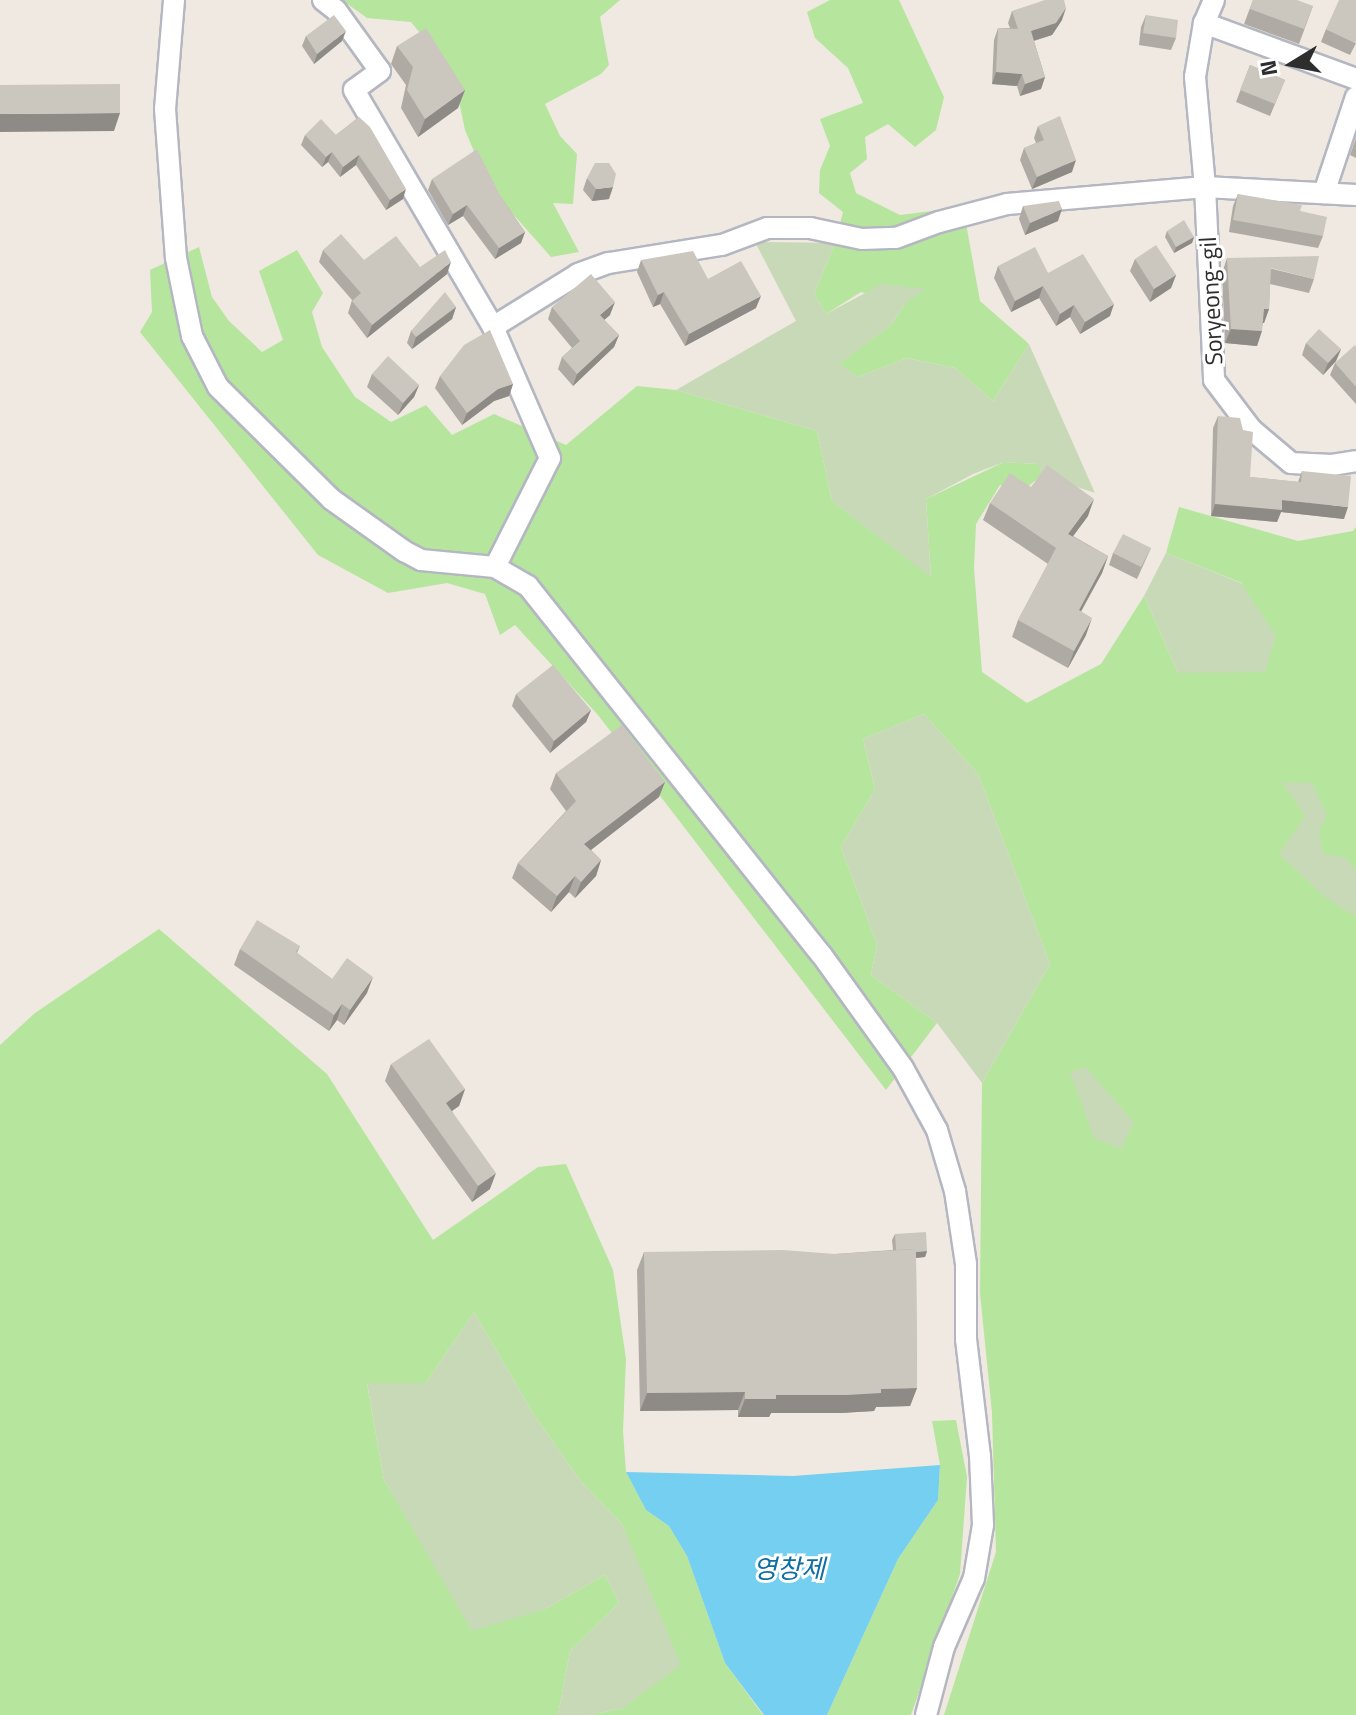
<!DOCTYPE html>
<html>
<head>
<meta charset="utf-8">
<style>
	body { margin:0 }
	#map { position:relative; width:1356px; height:1715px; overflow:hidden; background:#efe9e1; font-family:"Titillium Web","Noto Sans KR",sans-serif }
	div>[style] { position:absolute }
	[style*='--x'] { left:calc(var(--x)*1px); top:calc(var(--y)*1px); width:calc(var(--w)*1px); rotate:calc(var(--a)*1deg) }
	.green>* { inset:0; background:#b6e59e }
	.cemetery>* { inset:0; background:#c8d9b8 }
	.water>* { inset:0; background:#75cff0 }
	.roads { filter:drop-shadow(2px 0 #b4b7c1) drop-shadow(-2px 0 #b4b7c1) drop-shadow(0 2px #b4b7c1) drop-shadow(0 -2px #b4b7c1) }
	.minor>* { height:20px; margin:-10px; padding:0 10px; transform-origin:10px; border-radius:10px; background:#fff }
	.wall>* { inset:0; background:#afaba4 }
	.shaded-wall>* { inset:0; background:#8e8b86 }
	.building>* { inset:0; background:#cbc7bf }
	span { translate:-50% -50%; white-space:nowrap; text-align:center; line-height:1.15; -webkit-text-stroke:6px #fff; paint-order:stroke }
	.street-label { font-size:24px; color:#2e2e2e }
	.water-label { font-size:26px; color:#0d6fa3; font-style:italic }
	.north { position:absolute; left:1252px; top:24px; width:80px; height:80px; -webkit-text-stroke:6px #fff; paint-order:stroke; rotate:260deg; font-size:22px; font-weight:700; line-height:32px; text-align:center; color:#2e2e2e }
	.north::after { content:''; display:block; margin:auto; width:28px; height:36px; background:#2e2e2e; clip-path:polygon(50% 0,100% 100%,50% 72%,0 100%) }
</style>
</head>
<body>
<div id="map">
	<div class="green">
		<i style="clip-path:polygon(342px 0,620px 0,600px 17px,609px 65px,601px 74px,545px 104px,560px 136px,577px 154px,573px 204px,553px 203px,579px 252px,551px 257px,489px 187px,465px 130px,453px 73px,411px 22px,367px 18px)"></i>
		<i style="clip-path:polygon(830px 0,899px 0,944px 97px,936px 130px,915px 147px,888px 124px,865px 137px,867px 159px,850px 173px,856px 193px,900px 215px,963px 207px,980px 301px,1029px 344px,993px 401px,955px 368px,907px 358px,858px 377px,838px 364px,891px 325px,905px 304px,861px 292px,826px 314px,814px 294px,835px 243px,843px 212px,819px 193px,820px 170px,830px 146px,820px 119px,863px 103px,848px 68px,815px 38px,807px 12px)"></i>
		<i style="clip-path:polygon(199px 247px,212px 297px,229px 321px,262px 352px,283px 340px,259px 271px,297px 250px,323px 293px,312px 312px,322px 347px,355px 397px,391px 422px,426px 405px,452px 435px,494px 414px,566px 445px,637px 386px,676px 390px,817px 431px,832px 501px,931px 576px,926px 499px,1004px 462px,1039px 464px,1042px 475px,1020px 493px,1000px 485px,976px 524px,974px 568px,982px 672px,1027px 703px,1101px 664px,1144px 596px,1178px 673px,1242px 583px,1166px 553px,1179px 507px,1298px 541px,1353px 531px,1356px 527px,1356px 1715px,944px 1715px,996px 1552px,992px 1413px,980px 1293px,982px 1083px,1050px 964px,978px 774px,924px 714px,863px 739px,875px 789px,841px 847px,877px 945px,871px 975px,937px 1023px,886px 1090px,598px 715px,515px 625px,500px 635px,485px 594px,447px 583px,388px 593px,318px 555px,140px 332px,152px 312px,150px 270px)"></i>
		<i style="clip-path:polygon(159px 929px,327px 1074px,433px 1240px,538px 1167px,566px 1164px,613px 1270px,626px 1359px,623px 1431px,626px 1472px,646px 1510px,669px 1526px,687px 1556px,725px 1663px,763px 1715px,590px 1715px,623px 1708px,648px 1591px,622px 1524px,582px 1483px,534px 1415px,474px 1312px,426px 1383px,367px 1384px,384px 1480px,415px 1531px,545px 1609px,605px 1575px,619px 1603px,570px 1651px,558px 1715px,0 1715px,0 1045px,35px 1013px)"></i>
		<i style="clip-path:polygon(956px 1420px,967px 1477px,960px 1574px,911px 1715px,827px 1715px,898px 1559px,938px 1500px,940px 1465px,932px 1421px)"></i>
	</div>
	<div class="cemetery">
		<i style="clip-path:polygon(755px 242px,835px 243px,814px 294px,826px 314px,882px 284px,925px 289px,905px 304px,891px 325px,839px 364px,858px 377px,907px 358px,955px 368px,993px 401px,1029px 344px,1095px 493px,1042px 475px,1038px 464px,1004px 462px,973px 474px,926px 499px,931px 577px,832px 501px,817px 431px,676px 390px,796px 321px)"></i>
		<i style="clip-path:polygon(1166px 553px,1241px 583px,1276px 636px,1265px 672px,1178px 673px,1144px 596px)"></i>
		<i style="clip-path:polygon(924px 714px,978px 774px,1050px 964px,982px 1083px,937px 1023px,871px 975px,877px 945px,841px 847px,875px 789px,863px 739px)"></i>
		<i style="clip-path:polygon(1282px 782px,1312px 783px,1327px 815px,1319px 832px,1323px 854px,1345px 857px,1356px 870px,1356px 917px,1325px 897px,1279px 854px,1305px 816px)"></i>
		<i style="clip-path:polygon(1086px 1067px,1134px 1123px,1121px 1149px,1094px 1138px,1070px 1072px)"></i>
		<i style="clip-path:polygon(474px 1312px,534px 1415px,582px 1483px,622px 1524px,681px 1665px,623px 1708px,590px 1715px,558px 1715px,570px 1651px,619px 1603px,605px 1575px,545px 1609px,472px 1631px,384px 1480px,367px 1383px,426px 1383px)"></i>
	</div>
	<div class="water">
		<i style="clip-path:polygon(940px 1465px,938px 1500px,898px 1559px,827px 1715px,764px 1715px,725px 1663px,687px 1556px,669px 1526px,646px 1510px,626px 1472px,793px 1476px)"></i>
	</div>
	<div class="roads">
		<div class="minor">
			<i style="--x:174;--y:0;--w:109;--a:94.7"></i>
			<i style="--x:165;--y:109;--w:149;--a:85.8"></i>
			<i style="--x:176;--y:258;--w:80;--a:78.4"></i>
			<i style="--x:192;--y:336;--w:57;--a:63"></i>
			<i style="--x:218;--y:387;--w:159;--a:44.7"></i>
			<i style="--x:331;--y:499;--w:90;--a:35.5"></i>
			<i style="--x:404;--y:551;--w:19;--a:28"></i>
			<i style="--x:421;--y:560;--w:74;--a:5.4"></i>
			<i style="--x:495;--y:567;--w:38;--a:30"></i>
			<i style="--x:528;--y:586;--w:470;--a:51.5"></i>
			<i style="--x:821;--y:954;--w:140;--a:54.3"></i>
			<i style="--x:903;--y:1068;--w:71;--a:61.3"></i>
			<i style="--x:937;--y:1130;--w:64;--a:73.6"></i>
			<i style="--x:955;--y:1191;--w:74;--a:81.4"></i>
			<i style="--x:966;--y:1264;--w:75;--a:90"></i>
			<i style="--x:966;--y:1339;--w:118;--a:83.2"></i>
			<i style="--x:980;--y:1456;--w:69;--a:87.5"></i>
			<i style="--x:983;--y:1525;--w:54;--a:99.6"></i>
			<i style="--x:974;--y:1578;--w:75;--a:113.5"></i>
			<i style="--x:944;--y:1647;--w:70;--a:104.8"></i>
			<i style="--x:323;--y:0;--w:16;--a:38"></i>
			<i style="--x:336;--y:10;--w:75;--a:54.2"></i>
			<i style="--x:380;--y:71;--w:32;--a:144"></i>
			<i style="--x:354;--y:90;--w:275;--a:59.6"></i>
			<i style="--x:493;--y:327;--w:100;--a:-31.9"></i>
			<i style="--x:578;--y:274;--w:33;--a:-20"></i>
			<i style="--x:609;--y:263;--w:114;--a:-9.1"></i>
			<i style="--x:722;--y:245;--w:48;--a:-20.7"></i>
			<i style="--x:767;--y:228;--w:43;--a:0"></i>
			<i style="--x:810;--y:228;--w:53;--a:11.9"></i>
			<i style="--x:862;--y:239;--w:34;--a:-2"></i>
			<i style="--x:896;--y:238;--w:46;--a:-20.4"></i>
			<i style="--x:939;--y:222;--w:70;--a:-14.8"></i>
			<i style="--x:1007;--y:204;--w:199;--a:-4.9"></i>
			<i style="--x:1205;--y:187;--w:151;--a:3"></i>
			<i style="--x:1214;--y:0;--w:25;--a:113"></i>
			<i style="--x:1204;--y:23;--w:55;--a:99.5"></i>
			<i style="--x:1195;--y:77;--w:110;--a:84.8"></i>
			<i style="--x:1205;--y:187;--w:193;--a:87.3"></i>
			<i style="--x:1214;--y:380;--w:63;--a:52.8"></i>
			<i style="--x:1252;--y:430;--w:51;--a:40.2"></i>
			<i style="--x:1291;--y:463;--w:41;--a:2.8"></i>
			<i style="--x:1332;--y:465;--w:24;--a:-9"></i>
			<i style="--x:1204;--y:23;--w:162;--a:20.2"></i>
			<i style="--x:1324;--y:193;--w:101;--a:-71.6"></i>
			<i style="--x:493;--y:327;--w:143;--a:66.5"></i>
			<i style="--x:550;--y:458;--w:122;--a:116.8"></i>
		</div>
	</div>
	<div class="wall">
		<i style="clip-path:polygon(1253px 0,1313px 6px,1299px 44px,1244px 24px)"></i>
		<i style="clip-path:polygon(1012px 11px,1062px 20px,1052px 35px,1034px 41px,1045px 77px,1041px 89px,1020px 96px,1017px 86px,992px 84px,994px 40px,998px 28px,1010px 28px,1008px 23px)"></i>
		<i style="clip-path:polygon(1146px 15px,1176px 38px,1171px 50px,1139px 45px,1141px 27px)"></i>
		<i style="clip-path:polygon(1326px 29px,1356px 43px,1350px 55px,1321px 42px)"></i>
		<i style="clip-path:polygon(306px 36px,342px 41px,314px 64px,302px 46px)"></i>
		<i style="clip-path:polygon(397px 46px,465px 90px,458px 108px,418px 137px,401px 108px,406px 85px,391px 64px)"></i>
		<i style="clip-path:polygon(1250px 65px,1285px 80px,1270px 116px,1236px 102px)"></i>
		<i style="clip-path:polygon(359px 117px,403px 199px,386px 210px,356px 165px,340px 177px,328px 162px,322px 167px,301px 145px,305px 135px,336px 135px)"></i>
		<i style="clip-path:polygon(1038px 126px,1072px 172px,1032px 189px,1020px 160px,1024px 148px,1036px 143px,1034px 138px)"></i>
		<i style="clip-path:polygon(1356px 138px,1356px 158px,1350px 155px)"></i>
		<i style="clip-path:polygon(587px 178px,609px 199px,592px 201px,583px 190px)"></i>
		<i style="clip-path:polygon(432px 179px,501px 197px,525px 232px,521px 243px,495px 259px,463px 216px,448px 225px,428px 190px)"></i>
		<i style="clip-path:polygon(1238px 194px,1323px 236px,1318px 248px,1229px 232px,1233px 206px)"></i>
		<i style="clip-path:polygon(1023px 206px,1058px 221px,1025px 235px,1019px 219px)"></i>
		<i style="clip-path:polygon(1167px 231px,1194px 237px,1192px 243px,1174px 253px,1165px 237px)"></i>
		<i style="clip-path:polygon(323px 250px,364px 260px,420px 267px,447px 274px,367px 338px,348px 313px,352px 300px,319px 262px)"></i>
		<i style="clip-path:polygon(1227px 258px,1314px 279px,1309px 293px,1270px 284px,1269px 309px,1264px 323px,1263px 323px,1257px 346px,1225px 343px,1222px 273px)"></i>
		<i style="clip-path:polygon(1135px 259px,1176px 275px,1171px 288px,1150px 302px,1130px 271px)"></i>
		<i style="clip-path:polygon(641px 260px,708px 279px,756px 308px,685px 346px,660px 304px,653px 307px,637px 272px)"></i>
		<i style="clip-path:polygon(998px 266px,1048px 273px,1110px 316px,1080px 334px,1070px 317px,1056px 326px,1039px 298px,1011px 312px,994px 278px)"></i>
		<i style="clip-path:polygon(456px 307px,452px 319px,412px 349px,407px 343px,411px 331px)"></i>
		<i style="clip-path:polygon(552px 307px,610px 315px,604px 320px,619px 335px,614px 347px,573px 386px,558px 369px,562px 357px,572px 348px,548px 319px)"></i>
		<i style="clip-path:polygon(1306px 343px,1341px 349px,1336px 361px,1323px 375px,1302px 355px)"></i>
		<i style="clip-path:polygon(1356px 347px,1356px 404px,1330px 375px,1335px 363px)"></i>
		<i style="clip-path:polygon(372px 374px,419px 385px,414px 397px,398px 415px,367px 387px)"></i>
		<i style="clip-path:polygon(440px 376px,513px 384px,509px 396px,494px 401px,462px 425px,435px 388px)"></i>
		<i style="clip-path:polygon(1218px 416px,1250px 477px,1298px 482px,1302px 471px,1344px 519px,1281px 512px,1277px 522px,1211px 516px,1213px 428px)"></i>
		<i style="clip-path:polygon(1031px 487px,1088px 516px,1073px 536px,1108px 556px,1102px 573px,1081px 612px,1086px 635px,1068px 668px,1012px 637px,1018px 620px,1048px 564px,983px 520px,990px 503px)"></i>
		<i style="clip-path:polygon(1151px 548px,1137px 579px,1109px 565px,1113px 553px)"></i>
		<i style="clip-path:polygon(516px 694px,591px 710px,586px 722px,550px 753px,512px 706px)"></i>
		<i style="clip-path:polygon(556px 773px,665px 782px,659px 797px,591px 850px,601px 860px,596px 876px,575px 898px,569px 892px,551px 912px,512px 878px,518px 863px,566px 811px,550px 789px)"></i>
		<i style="clip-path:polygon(300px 946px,297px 953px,332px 979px,367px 993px,344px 1025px,337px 1020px,329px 1031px,234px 965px,240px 949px)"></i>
		<i style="clip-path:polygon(391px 1064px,465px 1089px,459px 1106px,452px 1111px,490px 1189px,472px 1202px,385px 1081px)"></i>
		<i style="clip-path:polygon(895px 1234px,927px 1251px,925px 1257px,916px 1258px,917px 1388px,910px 1406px,876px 1407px,874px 1411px,841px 1413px,771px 1413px,769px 1417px,738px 1417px,738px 1410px,640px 1411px,637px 1270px,644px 1252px,835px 1254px,893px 1250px,892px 1240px)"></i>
	</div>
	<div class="shaded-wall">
		<i style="clip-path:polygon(1066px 8px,1062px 20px,1052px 35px,1026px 43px,1031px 31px)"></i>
		<i style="clip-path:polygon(346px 31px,342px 41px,314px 64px,317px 54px)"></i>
		<i style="clip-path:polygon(996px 72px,1022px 74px,1017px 86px,992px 84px)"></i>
		<i style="clip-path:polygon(1045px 77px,1041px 89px,1020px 96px,1025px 84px)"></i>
		<i style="clip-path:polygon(465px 90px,458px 108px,418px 137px,425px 119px)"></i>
		<i style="clip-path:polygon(120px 113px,114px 131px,0 132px,0 114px)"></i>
		<i style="clip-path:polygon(332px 152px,328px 162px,322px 167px,326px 157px)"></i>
		<i style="clip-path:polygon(359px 155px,356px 165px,340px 177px,343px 167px)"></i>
		<i style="clip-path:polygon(1076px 160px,1072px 172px,1032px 189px,1037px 177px)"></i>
		<i style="clip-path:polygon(613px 187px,609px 199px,592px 201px,596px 189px)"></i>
		<i style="clip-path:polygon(406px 189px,403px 199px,386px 210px,390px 200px)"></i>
		<i style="clip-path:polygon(467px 205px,463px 216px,448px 225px,453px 214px)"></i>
		<i style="clip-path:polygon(1062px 209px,1058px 221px,1025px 235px,1030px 223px)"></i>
		<i style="clip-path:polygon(525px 232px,521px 243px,495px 259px,499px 248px)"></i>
		<i style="clip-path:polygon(1194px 237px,1192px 243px,1174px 253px,1176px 247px)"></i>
		<i style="clip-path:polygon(451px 262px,447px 274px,367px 338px,372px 325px)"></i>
		<i style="clip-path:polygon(1176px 275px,1171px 288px,1150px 302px,1154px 289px)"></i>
		<i style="clip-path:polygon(1043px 286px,1039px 298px,1011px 312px,1015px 301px)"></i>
		<i style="clip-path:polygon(664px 292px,660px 304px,653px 307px,658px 295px)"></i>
		<i style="clip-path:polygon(761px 296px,756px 308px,685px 346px,689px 334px)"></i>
		<i style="clip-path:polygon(615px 302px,610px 315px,596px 327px,600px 315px)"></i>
		<i style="clip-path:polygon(1114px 304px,1110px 316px,1080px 334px,1085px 322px)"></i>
		<i style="clip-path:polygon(1074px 305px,1070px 317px,1056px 326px,1060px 314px)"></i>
		<i style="clip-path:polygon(456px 307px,452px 319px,412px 349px,416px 337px)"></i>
		<i style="clip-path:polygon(1264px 309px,1269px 309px,1264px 323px,1258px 323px)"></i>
		<i style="clip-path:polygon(1231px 329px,1262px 331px,1257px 346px,1225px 343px)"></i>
		<i style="clip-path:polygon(619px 335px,614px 347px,573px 386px,577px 374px)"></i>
		<i style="clip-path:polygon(1341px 349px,1336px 361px,1323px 375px,1328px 363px)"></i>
		<i style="clip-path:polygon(513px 384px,509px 396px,494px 401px,462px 425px,467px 413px,498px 389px)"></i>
		<i style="clip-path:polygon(419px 385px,414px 397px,398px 415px,403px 403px)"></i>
		<i style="clip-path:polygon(1094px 499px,1088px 516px,1062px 551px,1068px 534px)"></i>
		<i style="clip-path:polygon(1282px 500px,1348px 507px,1344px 519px,1281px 512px,1277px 522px,1211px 516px,1215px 504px)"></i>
		<i style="clip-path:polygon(1108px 556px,1102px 573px,1072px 627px,1079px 610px)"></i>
		<i style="clip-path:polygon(1092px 618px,1086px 635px,1068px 668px,1074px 651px)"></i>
		<i style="clip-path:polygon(591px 710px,586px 722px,550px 753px,554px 741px)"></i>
		<i style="clip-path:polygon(665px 782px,659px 797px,578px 860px,584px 844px)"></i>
		<i style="clip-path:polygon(601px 860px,596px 876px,575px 898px,581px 882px)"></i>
		<i style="clip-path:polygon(575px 876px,569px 892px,551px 912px,557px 896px)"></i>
		<i style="clip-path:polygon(373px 977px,367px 993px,344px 1025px,350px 1010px)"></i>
		<i style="clip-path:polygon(342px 1004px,337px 1020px,329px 1031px,334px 1015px)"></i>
		<i style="clip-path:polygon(465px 1089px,459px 1106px,440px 1119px,446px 1103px)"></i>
		<i style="clip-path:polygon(496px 1173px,490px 1189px,472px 1202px,478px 1186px)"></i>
		<i style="clip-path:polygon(927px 1251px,925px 1257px,894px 1260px,896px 1254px)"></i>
		<i style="clip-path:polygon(917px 1388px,910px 1406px,876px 1407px,874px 1411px,841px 1413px,771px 1413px,769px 1417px,738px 1417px,745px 1399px,776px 1395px,881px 1389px)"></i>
		<i style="clip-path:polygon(745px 1392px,738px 1410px,640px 1411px,647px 1393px)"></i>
	</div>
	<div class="building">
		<i style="clip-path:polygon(1045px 0,1064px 0,1066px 8px,1056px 23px,1031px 31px,1045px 77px,1025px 84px,1022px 74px,996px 72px,998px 28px,1018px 29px,1012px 11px)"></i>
		<i style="clip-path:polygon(1253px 0,1297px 0,1313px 6px,1304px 29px,1250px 9px)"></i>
		<i style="clip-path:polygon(1339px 0,1356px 0,1356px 40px,1355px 43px,1326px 29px)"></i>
		<i style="clip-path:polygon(334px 15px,346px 31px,317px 54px,306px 36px)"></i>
		<i style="clip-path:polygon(1146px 15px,1178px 20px,1176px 38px,1143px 33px)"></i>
		<i style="clip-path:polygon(426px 28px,465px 90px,425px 119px,407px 90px,413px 67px,397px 46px)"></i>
		<i style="clip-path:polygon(1250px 65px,1285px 80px,1275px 104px,1240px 90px)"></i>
		<i style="clip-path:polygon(120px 84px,120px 113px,0 114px,0 85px)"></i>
		<i style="clip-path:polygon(1060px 116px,1076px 160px,1037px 177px,1024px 148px,1044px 140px,1038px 126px)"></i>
		<i style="clip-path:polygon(359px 117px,370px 127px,406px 189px,390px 200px,359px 155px,343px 167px,332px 152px,326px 157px,305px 135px,321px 119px,336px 135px)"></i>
		<i style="clip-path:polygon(477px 149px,501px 197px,525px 232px,499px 248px,467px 205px,453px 214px,432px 179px)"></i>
		<i style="clip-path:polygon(595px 163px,609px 163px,616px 174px,613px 187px,596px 189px,587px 178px)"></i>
		<i style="clip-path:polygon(1238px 194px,1302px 205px,1300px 211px,1327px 217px,1323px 236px,1233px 220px)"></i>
		<i style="clip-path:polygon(1059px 201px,1062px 209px,1030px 223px,1023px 206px)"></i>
		<i style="clip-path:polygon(1184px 220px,1194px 237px,1176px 247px,1167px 231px)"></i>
		<i style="clip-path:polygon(341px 234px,364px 260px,396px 236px,420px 267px,445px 250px,451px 262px,372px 325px,352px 301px,361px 293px,323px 250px)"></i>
		<i style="clip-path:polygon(1156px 245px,1176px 275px,1154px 289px,1135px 259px)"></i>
		<i style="clip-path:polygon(1035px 247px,1048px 273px,1083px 254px,1114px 304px,1085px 322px,1074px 305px,1060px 314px,1043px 286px,1015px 301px,998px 266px)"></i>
		<i style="clip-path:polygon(693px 251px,708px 279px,741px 261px,761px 296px,689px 334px,664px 292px,658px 295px,641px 260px)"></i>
		<i style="clip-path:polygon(1319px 256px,1314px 279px,1271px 268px,1269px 309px,1264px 309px,1262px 331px,1231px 329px,1227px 258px)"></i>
		<i style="clip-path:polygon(591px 274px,615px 302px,600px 315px,619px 335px,577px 374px,562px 357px,580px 341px,552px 307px)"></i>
		<i style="clip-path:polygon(445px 292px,456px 307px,416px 337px,411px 331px)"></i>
		<i style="clip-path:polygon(1319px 329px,1341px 349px,1328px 363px,1306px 343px)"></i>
		<i style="clip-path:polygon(490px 330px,513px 384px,498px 389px,467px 413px,440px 376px,464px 345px)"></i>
		<i style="clip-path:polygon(1355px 345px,1356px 347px,1356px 387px,1335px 363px)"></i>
		<i style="clip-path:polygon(388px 356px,419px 385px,403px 403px,372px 374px)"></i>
		<i style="clip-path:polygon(1218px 416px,1240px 418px,1243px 430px,1253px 432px,1250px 477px,1301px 482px,1302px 471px,1351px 476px,1348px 507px,1282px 500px,1282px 510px,1215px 504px)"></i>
		<i style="clip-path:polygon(1047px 465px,1094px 499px,1068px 534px,1108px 556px,1079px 610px,1092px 618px,1074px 651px,1018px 620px,1056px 548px,990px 503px,1010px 473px,1031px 487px)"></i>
		<i style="clip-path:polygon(1123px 534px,1151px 548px,1141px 567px,1113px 553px)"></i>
		<i style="clip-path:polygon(553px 665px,591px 710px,554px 741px,516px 694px)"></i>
		<i style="clip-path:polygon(622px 725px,665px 782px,584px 844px,601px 860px,581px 882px,575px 876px,557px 896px,518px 863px,576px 801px,556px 773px)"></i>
		<i style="clip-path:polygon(257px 920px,300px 946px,296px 952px,332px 979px,347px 958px,373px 977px,350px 1010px,342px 1004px,334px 1015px,240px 949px)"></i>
		<i style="clip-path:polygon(429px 1039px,465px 1089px,446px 1103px,496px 1173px,478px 1186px,391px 1064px)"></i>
		<i style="clip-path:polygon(926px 1232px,927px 1251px,916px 1252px,916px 1249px,896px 1250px,895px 1234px)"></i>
		<i style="clip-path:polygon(916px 1249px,917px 1388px,881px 1389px,881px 1393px,847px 1395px,776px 1395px,776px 1399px,745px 1399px,745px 1392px,647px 1393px,644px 1252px,783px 1250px,835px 1254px)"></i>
	</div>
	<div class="street-label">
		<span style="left:1211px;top:301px;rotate:-93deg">Soryeong-gil</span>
	</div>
	<div class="water-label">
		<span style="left:789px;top:1569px">영창제</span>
	</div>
	<div class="north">N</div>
</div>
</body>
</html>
